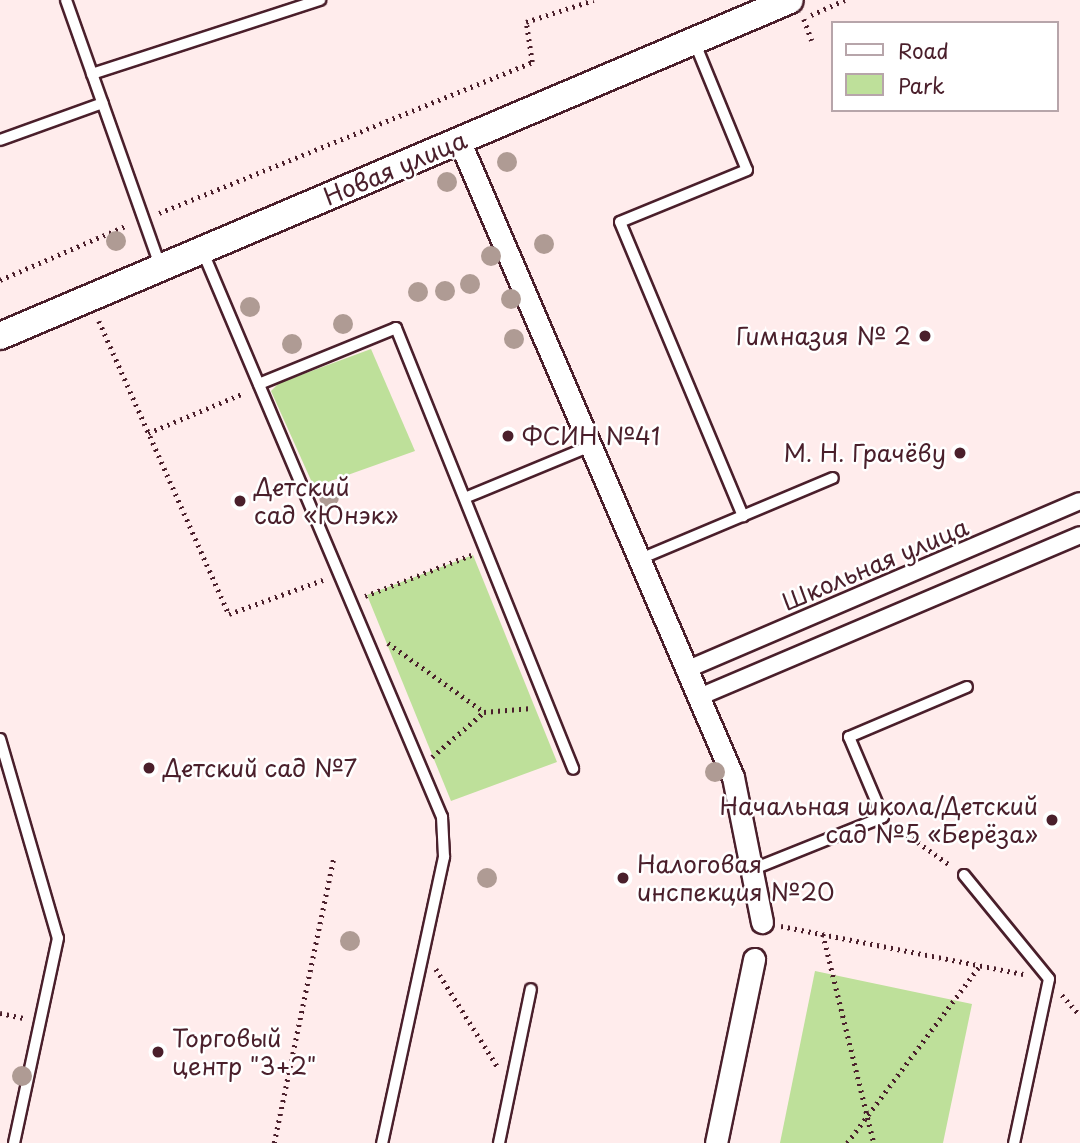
<!DOCTYPE html>
<html>
<head>
<meta charset="utf-8">
<style>
	body { margin:0 }
	#map { position:relative; width:1080px; height:1143px; overflow:hidden; background:#ffecec; font-family:"Playpen Sans",sans-serif }
	div>[style] { position:absolute }
	[style*='--x'] { left:calc(var(--x)*1px); top:calc(var(--y)*1px); width:calc(var(--w)*1px); rotate:calc(var(--a)*1deg) }
	.green>* { inset:0; background:#bee09a }
	.path>* { height:4.5px; margin-top:-2.25px; transform-origin:0; background:repeating-linear-gradient(90deg,#4a1f2b 0 2px,transparent 0 7px) }
	.roads { filter:drop-shadow(2px 0 #4a1f2b) drop-shadow(-2px 0 #4a1f2b) drop-shadow(0 2px #4a1f2b) drop-shadow(0 -2px #4a1f2b) }
	.service>* { height:10px; margin:-5px; padding:0 5px; transform-origin:5px; border-radius:5px; background:#fff }
	.pedestrian>* { height:16px; margin:-8px; padding:0 8px; transform-origin:8px; border-radius:8px; background:#fff }
	.minor>* { height:21px; margin:-10.5px; padding:0 10.5px; transform-origin:10.5px; border-radius:10.5px; background:#fff }
	.tertiary>* { height:26px; margin:-13px; padding:0 13px; transform-origin:13px; border-radius:13px; background:#fff }
	.trees>* { width:20px; height:20px; margin:-10px; border-radius:50%; background:#af9b94 }
	.dots>* { width:19px; height:19px; translate:-50% -50%; box-sizing:border-box; border:4px solid #fff; border-radius:50% }
	span { translate:-50% -50%; white-space:nowrap; text-align:center; line-height:1.15; -webkit-text-stroke:5px #fff; paint-order:stroke }
	.street-label { font-size:24px; color:#4a1f2b }
	.poi-label { font-size:24px; color:#4a1f2b }
	.right { translate:-100% -50%; text-align:right }
	.left { translate:0 -50%; text-align:left }
	.legend { position:absolute; left:831px; top:21px; width:228px; height:91px; box-sizing:border-box; background:#fff; border:2px solid #b7a5aa; margin:0; padding:9px 12px; list-style:none; font-size:21px; color:#4a1f2b }
	.legend li { display:flex; align-items:center; gap:14px; height:35px }
	.legend b { width:35px; border:2px solid #b7a5aa }
</style>
</head>
<body>
<div id="map">
	<div class="green">
		<i style="clip-path:polygon(371px 349px,415px 451px,314px 487px,271px 391px,279px 383px)"></i>
		<i style="clip-path:polygon(473px 555px,557px 762px,451px 801px,367px 595px)"></i>
		<i style="clip-path:polygon(815px 971px,972px 1004px,943px 1143px,780px 1143px)"></i>
	</div>
	<div class="path">
		<i style="--x:811;--y:15;--w:37;--a:-24"></i>
		<i style="--x:804;--y:19;--w:23;--a:70"></i>
		<i style="--x:159;--y:213;--w:402;--a:-22"></i>
		<i style="--x:532;--y:62;--w:40;--a:-98.5"></i>
		<i style="--x:526;--y:22;--w:71;--a:-17.9"></i>
		<i style="--x:0;--y:280;--w:139;--a:-23.3"></i>
		<i style="--x:99;--y:321;--w:321;--a:66.1"></i>
		<i style="--x:229;--y:614;--w:100;--a:-19.9"></i>
		<i style="--x:148;--y:433;--w:104;--a:-22.6"></i>
		<i style="--x:365;--y:596;--w:114;--a:-21.1"></i>
		<i style="--x:388;--y:643;--w:118;--a:35.7"></i>
		<i style="--x:432;--y:757;--w:69;--a:-40.9"></i>
		<i style="--x:484;--y:712;--w:48;--a:-4.8"></i>
		<i style="--x:895;--y:826;--w:67;--a:35.3"></i>
		<i style="--x:781;--y:926;--w:247;--a:11.2"></i>
		<i style="--x:823;--y:934;--w:215;--a:76.3"></i>
		<i style="--x:436;--y:969;--w:115;--a:57.8"></i>
		<i style="--x:1062;--y:995;--w:27;--a:48"></i>
		<i style="--x:0;--y:1013;--w:24;--a:12"></i>
		<i style="--x:274;--y:1143;--w:293;--a:-78.2"></i>
		<i style="--x:847;--y:1143;--w:222;--a:-53.2"></i>
	</div>
	<div class="roads">
		<div class="service">
			<i style="--x:66;--y:0;--w:284;--a:70.5"></i>
			<i style="--x:694;--y:41;--w:139;--a:67.7"></i>
			<i style="--x:747;--y:170;--w:137;--a:157.7"></i>
			<i style="--x:620;--y:222;--w:319;--a:67.3"></i>
			<i style="--x:92;--y:74;--w:240;--a:-18"></i>
			<i style="--x:0;--y:140;--w:109;--a:-19.8"></i>
			<i style="--x:202;--y:250;--w:616;--a:67.06"></i>
			<i style="--x:442;--y:817;--w:40;--a:87.1"></i>
			<i style="--x:444;--y:857;--w:293;--a:102.2"></i>
			<i style="--x:259;--y:384;--w:148;--a:-22.2"></i>
			<i style="--x:396;--y:328;--w:475;--a:68.1"></i>
			<i style="--x:467;--y:497;--w:134;--a:-22.4"></i>
			<i style="--x:640;--y:559;--w:209;--a:-22.8"></i>
			<i style="--x:0;--y:739;--w:207;--a:73.8"></i>
			<i style="--x:58;--y:938;--w:210;--a:102.1"></i>
			<i style="--x:751;--y:870;--w:142;--a:-21.9"></i>
			<i style="--x:883;--y:817;--w:87;--a:-113"></i>
			<i style="--x:849;--y:737;--w:128;--a:-23"></i>
			<i style="--x:964;--y:875;--w:134;--a:50.7"></i>
			<i style="--x:1049;--y:979;--w:168;--a:102"></i>
			<i style="--x:499;--y:1143;--w:157;--a:-78.3"></i>
		</div>
		<div class="pedestrian">
			<i style="--x:688;--y:669;--w:426;--a:-23.2"></i>
			<i style="--x:699;--y:697;--w:414;--a:-23"></i>
		</div>
		<div class="minor">
			<i style="--x:459;--y:140;--w:693;--a:66.73"></i>
			<i style="--x:733;--y:777;--w:148;--a:78.7"></i>
			<i style="--x:716;--y:1143;--w:188;--a:-78.3"></i>
		</div>
		<div class="tertiary">
			<i style="--x:0;--y:336;--w:858;--a:-23.04"></i>
		</div>
	</div>
	<div class="trees">
		<i style="left:507px;top:162px"></i>
		<i style="left:447px;top:182px"></i>
		<i style="left:116px;top:241px"></i>
		<i style="left:544px;top:244px"></i>
		<i style="left:491px;top:256px"></i>
		<i style="left:470px;top:284px"></i>
		<i style="left:445px;top:291px"></i>
		<i style="left:418px;top:292px"></i>
		<i style="left:511px;top:299px"></i>
		<i style="left:250px;top:307px"></i>
		<i style="left:343px;top:324px"></i>
		<i style="left:514px;top:339px"></i>
		<i style="left:292px;top:344px"></i>
		<i style="left:329px;top:497px"></i>
		<i style="left:715px;top:772px"></i>
		<i style="left:487px;top:878px"></i>
		<i style="left:350px;top:941px"></i>
		<i style="left:22px;top:1076px"></i>
	</div>
	<div class="dots">
		<i style="left:925px;top:336px;background:#4a1f2b"></i>
		<i style="left:508px;top:436px;background:#4a1f2b"></i>
		<i style="left:960px;top:453px;background:#4a1f2b"></i>
		<i style="left:240px;top:501px;background:#4a1f2b"></i>
		<i style="left:149px;top:768px;background:#4a1f2b"></i>
		<i style="left:1052px;top:820px;background:#4a1f2b"></i>
		<i style="left:623px;top:878px;background:#4a1f2b"></i>
		<i style="left:158px;top:1052px;background:#4a1f2b"></i>
	</div>
	<div class="street-label">
		<span style="left:395px;top:168px;rotate:-23deg">Новая улица</span>
		<span style="left:875px;top:564px;rotate:-23deg">Школьная улица</span>
	</div>
	<div class="poi-label">
		<span class="right" style="left:911px;top:336px">Гимназия № 2</span>
		<span class="left" style="left:522px;top:436px">ФСИН №41</span>
		<span class="right" style="left:946px;top:453px">М. Н. Грачёву</span>
		<span class="left" style="left:254px;top:501px">Детский<br>сад «Юнэк»</span>
		<span class="left" style="left:163px;top:768px">Детский сад №7</span>
		<span class="right" style="left:1038px;top:820px">Начальная школа/Детский<br>сад №5 «Берёза»</span>
		<span class="left" style="left:637px;top:878px">Налоговая<br>инспекция №20</span>
		<span class="left" style="left:172px;top:1052px">Торговый<br>центр "3+2"</span>
	</div>
	<ul class="legend">
	<li><b style="height:9px;background:#fff"></b>Road</li>
	<li><b style="height:19px;background:#bee09a"></b>Park</li>
	</ul>
</div>
</body>
</html>
